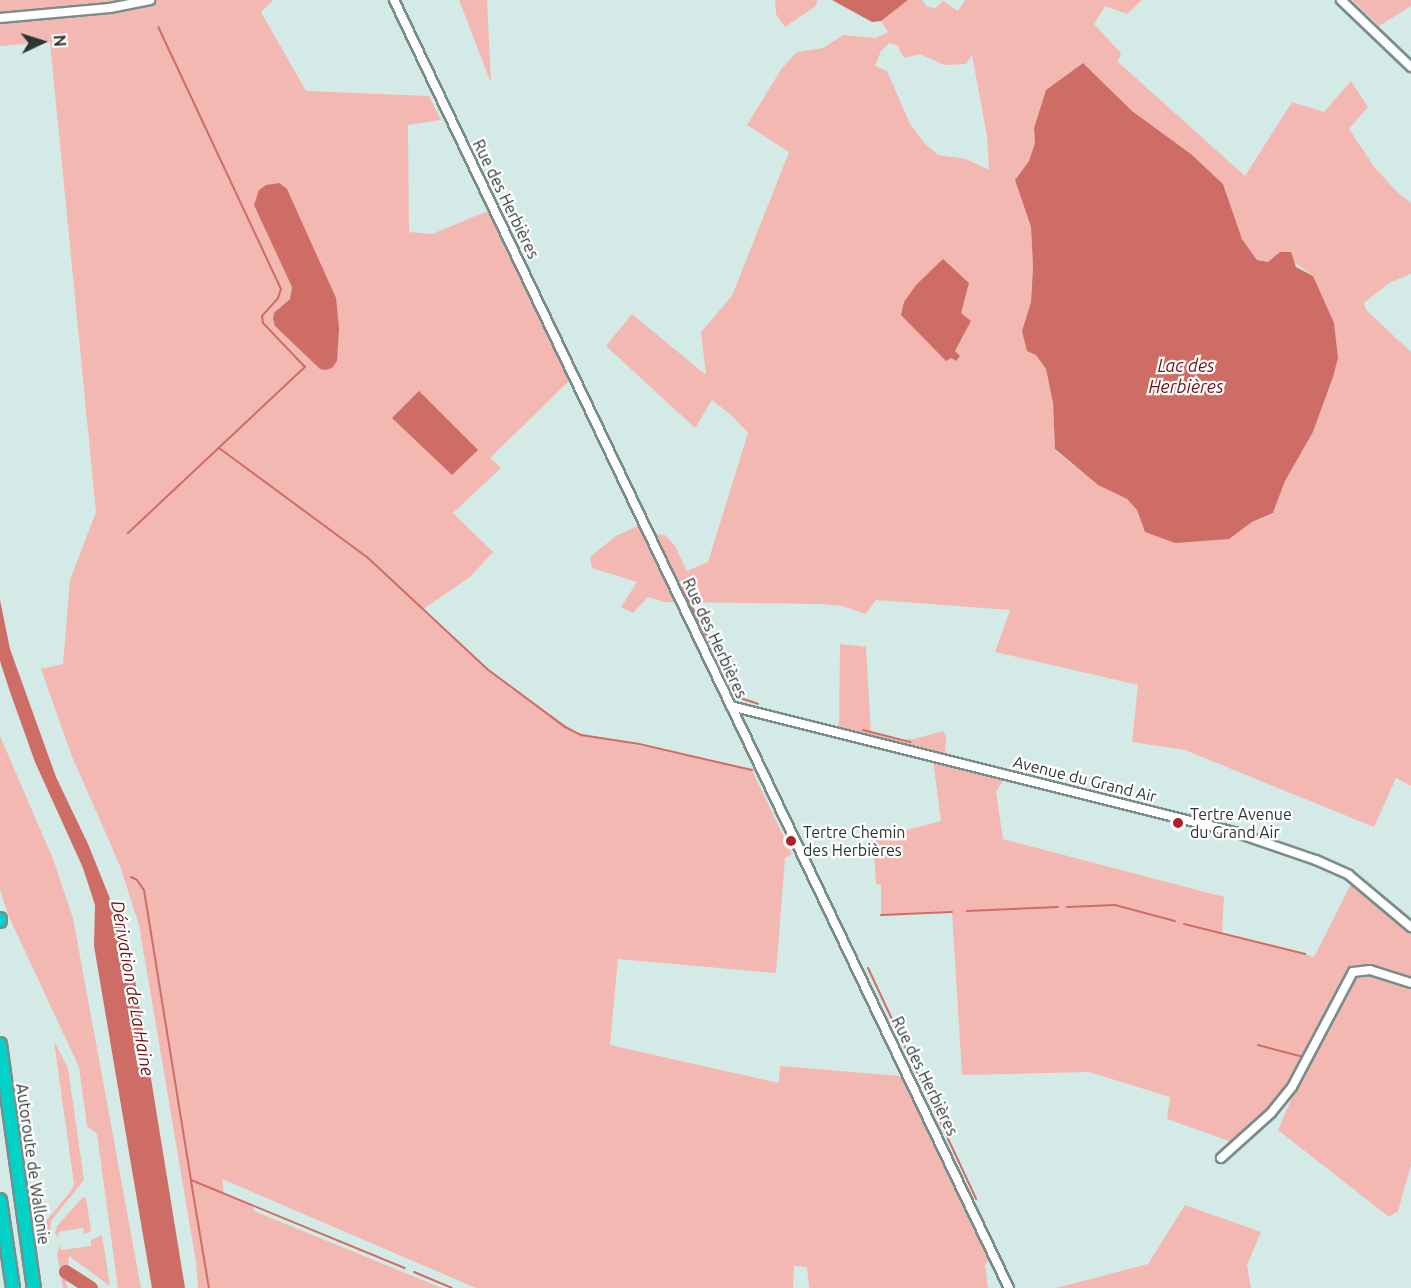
<!DOCTYPE html>
<html>
<head>
<meta charset="utf-8">
<style>
	body { margin:0 }
	#map { position:relative; width:1411px; height:1288px; overflow:hidden; background:#d4eae7; font-family:Ubuntu,sans-serif }
	div>[style] { position:absolute }
	[style*='--x'] { left:calc(var(--x)*1px); top:calc(var(--y)*1px); width:calc(var(--w)*1px); rotate:calc(var(--a)*1deg) }
	.green>* { inset:0; background:#f4b8b2 }
	.water>* { inset:0; background:#ce6d66 }
	.stream>* { height:2px; margin:-1px; padding:0 1px; transform-origin:1px; border-radius:1px; background:#ce6d66 }
	.river>* { height:14px; margin:-7px; padding:0 7px; transform-origin:7px; border-radius:7px; background:#ce6d66 }
	.roads { filter:drop-shadow(2px 0 #798d8b) drop-shadow(-2px 0 #798d8b) drop-shadow(0 2px #798d8b) drop-shadow(0 -2px #798d8b) }
	.minor>* { height:8px; margin:-4px; padding:0 4px; transform-origin:4px; border-radius:4px; background:#fff }
	.highway>* { height:12px; margin:-6px; padding:0 6px; transform-origin:6px; border-radius:6px; background:#01d1c6 }
	.dots>* { width:16px; height:16px; translate:-50% -50%; box-sizing:border-box; border:3px solid #fff; border-radius:50% }
	span { translate:-50% -50%; white-space:nowrap; text-align:center; line-height:1.15; -webkit-text-stroke:4.5px #fff; paint-order:stroke }
	.street-label { font-size:16px; color:#2d3635 }
	.poi-label { font-size:16px; color:#2d3635 }
	.left { translate:0 -50%; text-align:left }
	.water-label { font-size:18px; color:#6e1416; font-style:italic }
	.north { position:absolute; left:12px; top:12px; width:60px; height:60px; -webkit-text-stroke:4px #fff; paint-order:stroke; rotate:86deg; font-size:16px; font-weight:700; line-height:24px; text-align:center; color:#2d3635 }
	.north::after { content:''; display:block; margin:auto; width:21px; height:27px; background:#2d3635; clip-path:polygon(50% 0,100% 100%,50% 72%,0 100%) }
</style>
</head>
<body>
<div id="map">
	<div class="green">
		<i style="clip-path:polygon(0 0,273px 0,261px 12px,306px 91px,429px 96px,441px 120px,408px 125px,409px 232px,432px 234px,490px 210px,570px 380px,490px 458px,501px 468px,453px 513px,493px 552px,470px 577px,422px 610px,487px 669px,575px 732px,752px 770px,792px 854px,785px 858px,776px 973px,618px 959px,610px 1045px,779px 1083px,780px 1066px,901px 1076px,990px 1257px,985px 1265px,988px 1288px,809px 1288px,807px 1267px,794px 1266px,793px 1288px,476px 1288px,222px 1179px,224px 1193px,253px 1206px,254px 1211px,442px 1288px,198px 1288px,196px 1262px,139px 925px,120px 866px,71px 754px,41px 669px,63px 664px,70px 580px,96px 512px,50px 42px,0 46px)"></i>
		<i style="clip-path:polygon(459px 0,487px 0,491px 83px)"></i>
		<i style="clip-path:polygon(775px 0,817px 0,816px 6px,785px 27px,776px 14px)"></i>
		<i style="clip-path:polygon(evenodd,908px 0,922px 0,927px 7px,936px 8px,943px 1px,958px 11px,965px 0,1142px 0,1127px 14px,1105px 6px,1094px 24px,1121px 53px,1118px 62px,1245px 176px,1292px 102px,1324px 112px,1351px 81px,1368px 107px,1349px 129px,1375px 168px,1398px 193px,1411px 203px,1411px 274px,1389px 283px,1364px 303px,1366px 310px,1411px 352px,1411px 786px,1396px 778px,1374px 827px,1185px 750px,1132px 742px,1138px 685px,995px 652px,1010px 610px,876px 600px,866px 614px,842px 606px,822px 604px,664px 602px,648px 597px,633px 613px,621px 607px,637px 582px,592px 568px,590px 557px,616px 536px,644px 523px,649px 533px,665px 535px,675px 546px,687px 571px,708px 562px,748px 433px,732px 416px,712px 400px,695px 428px,606px 346px,632px 314px,706px 375px,701px 332px,732px 296px,789px 152px,747px 125px,782px 68px,797px 52px,823px 48px,843px 35px,876px 38px,888px 32px,881px 21px,908px 0,889px 43px,897px 45px,904px 58px,920px 54px,944px 65px,966px 64px,972px 55px,987px 136px,989px 170px,966px 159px,938px 155px,925px 144px,910px 124px,887px 71px,875px 66px,881px 51px,889px 43px,908px 0,1083px 63px,1132px 111px,1191px 154px,1223px 184px,1242px 239px,1257px 260px,1268px 262px,1280px 252px,1313px 276px,1333px 377px,1313px 432px,1285px 481px,1273px 514px,1252px 522px,1229px 539px,1145px 532px,1137px 510px,1127px 499px,1098px 485px,1055px 450px,1053px 403px,1046px 369px,1022px 331px,1031px 302px,1033px 266px,1031px 227px,1015px 180px,1029px 161px,1036px 143px,1034px 128px,1046px 90px,1083px 63px,908px 0,942px 259px,969px 284px,960px 313px,971px 321px,955px 351px,959px 356px,956px 361px,951px 357px,942px 259px)"></i>
		<i style="clip-path:polygon(1352px 0,1411px 0,1411px 6px,1379px 26px)"></i>
		<i style="clip-path:polygon(840px 644px,866px 647px,871px 732px,900px 740px,914px 739px,943px 731px,946px 737px,945px 754px,839px 727px)"></i>
		<i style="clip-path:polygon(0 736px,53px 859px,73px 918px,141px 1288px,118px 1288px,97px 1134px,87px 1126px,79px 1067px,9px 917px,0 890px)"></i>
		<i style="clip-path:polygon(933px 760px,1004px 779px,996px 792px,1003px 839px,1224px 897px,1222px 933px,1314px 957px,1352px 882px,1411px 932px,1411px 980px,1373px 968px,1356px 968px,1306px 1058px,1276px 1103px,1232px 1142px,1167px 1119px,1170px 1097px,1089px 1072px,962px 1075px,952px 912px,881px 915px,881px 885px,876px 884px,873px 839px,941px 821px)"></i>
		<i style="clip-path:polygon(1361px 971px,1411px 986px,1411px 1165px,1398px 1211px,1389px 1217px,1278px 1130px,1300px 1079px,1349px 982px,1353px 975px)"></i>
		<i style="clip-path:polygon(54px 1041px,68px 1068px,84px 1180px,51px 1221px,49px 1241px,46px 1221px,71px 1191px,74px 1184px)"></i>
		<i style="clip-path:polygon(83px 1197px,86px 1198px,91px 1231px,84px 1234px,83px 1228px,58px 1232px,59px 1238px,55px 1233px,57px 1226px)"></i>
		<i style="clip-path:polygon(1185px 1205px,1261px 1232px,1247px 1265px,1251px 1288px,1056px 1288px,1148px 1264px)"></i>
		<i style="clip-path:polygon(102px 1235px,110px 1286px,69px 1256px,66px 1283px,68px 1288px,63px 1288px,57px 1253px,60px 1245px,61px 1250px,91px 1246px,91px 1240px)"></i>
	</div>
	<div class="water">
		<i style="clip-path:polygon(832px 0,908px 0,881px 21px,872px 22px)"></i>
		<i style="clip-path:polygon(1083px 63px,1132px 111px,1191px 154px,1223px 184px,1242px 239px,1257px 260px,1268px 262px,1280px 252px,1291px 252px,1296px 267px,1313px 276px,1334px 323px,1338px 358px,1333px 377px,1313px 432px,1285px 481px,1273px 513px,1252px 522px,1229px 539px,1175px 543px,1145px 532px,1137px 510px,1127px 499px,1098px 485px,1055px 449px,1053px 403px,1046px 369px,1036px 355px,1027px 351px,1022px 331px,1031px 302px,1033px 266px,1031px 227px,1015px 180px,1029px 161px,1035px 143px,1034px 128px,1046px 90px)"></i>
		<i style="clip-path:polygon(279px 183px,287px 189px,336px 298px,339px 328px,337px 361px,332px 368px,325px 370px,320px 369px,275px 326px,273px 319px,274px 313px,290px 299px,292px 287px,254px 205px,259px 190px,266px 185px)"></i>
		<i style="clip-path:polygon(943px 259px,969px 283px,961px 313px,971px 321px,955px 351px,960px 356px,956px 361px,951px 358px,946px 361px,901px 315px,904px 302px,916px 285px)"></i>
		<i style="clip-path:polygon(419px 391px,478px 450px,452px 475px,392px 418px)"></i>
		<i style="clip-path:polygon(0 600px,10px 649px,56px 777px,88px 844px,119px 921px,127px 931px,185px 1288px,152px 1288px,94px 946px,95px 905px,83px 868px,35px 762px,9px 689px,0 661px)"></i>
	</div>
	<div class="stream">
		<i style="--x:219;--y:448;--w:184;--a:36.4"></i>
		<i style="--x:367;--y:557;--w:164;--a:43"></i>
		<i style="--x:487;--y:669;--w:97;--a:36.6"></i>
		<i style="--x:565;--y:727;--w:18;--a:27"></i>
		<i style="--x:581;--y:735;--w:59;--a:8.8"></i>
		<i style="--x:639;--y:744;--w:116;--a:13"></i>
		<i style="--x:128;--y:533;--w:243;--a:-43.2"></i>
		<i style="--x:305;--y:367;--w:61;--a:-133.7"></i>
		<i style="--x:263;--y:323;--w:7;--a:-98"></i>
		<i style="--x:262;--y:316;--w:24;--a:-48"></i>
		<i style="--x:278;--y:298;--w:9;--a:-72"></i>
		<i style="--x:281;--y:289;--w:289;--a:-115.1"></i>
		<i style="--x:683;--y:589;--w:121;--a:63.4"></i>
		<i style="--x:737;--y:697;--w:22;--a:18"></i>
		<i style="--x:863;--y:730;--w:49;--a:14.3"></i>
		<i style="--x:131;--y:877;--w:7;--a:27"></i>
		<i style="--x:137;--y:880;--w:12;--a:55"></i>
		<i style="--x:144;--y:890;--w:294;--a:80.8"></i>
		<i style="--x:191;--y:1180;--w:231;--a:22.4"></i>
		<i style="--x:1067;--y:907;--w:48;--a:-2.4"></i>
		<i style="--x:1115;--y:905;--w:62;--a:14.9"></i>
		<i style="--x:967;--y:911;--w:91;--a:-2.5"></i>
		<i style="--x:881;--y:915;--w:71;--a:-2.4"></i>
		<i style="--x:1184;--y:924;--w:125;--a:13.9"></i>
		<i style="--x:868;--y:968;--w:255;--a:64.9"></i>
		<i style="--x:1258;--y:1045;--w:47;--a:14.9"></i>
		<i style="--x:191;--y:1181;--w:109;--a:80.5"></i>
		<i style="--x:414;--y:1272;--w:41;--a:22.8"></i>
	</div>
	<div class="river">
		<i style="--x:66;--y:1272;--w:30;--a:33"></i>
	</div>
	<div class="roads">
		<div class="minor">
			<i style="--x:394;--y:0;--w:1427;--a:64.48"></i>
			<i style="--x:1341;--y:0;--w:97;--a:43.7"></i>
			<i style="--x:0;--y:18;--w:110;--a:-5.2"></i>
			<i style="--x:110;--y:8;--w:41;--a:-11.3"></i>
			<i style="--x:731;--y:706;--w:519;--a:14.06"></i>
			<i style="--x:1234;--y:832;--w:87;--a:18.9"></i>
			<i style="--x:1316;--y:860;--w:36;--a:24"></i>
			<i style="--x:1349;--y:875;--w:81;--a:40"></i>
			<i style="--x:1221;--y:1158;--w:67;--a:-42"></i>
			<i style="--x:1271;--y:1113;--w:33;--a:-51"></i>
			<i style="--x:1292;--y:1087;--w:130;--a:-62.1"></i>
			<i style="--x:1353;--y:972;--w:17;--a:-7"></i>
			<i style="--x:1370;--y:970;--w:43;--a:17.6"></i>
		</div>
		<div class="highway">
			<i style="--x:0;--y:919;--w:2;--a:90"></i>
			<i style="--x:0;--y:1044;--w:246;--a:82.1"></i>
			<i style="--x:0;--y:1200;--w:89;--a:81.6"></i>
		</div>
	</div>
	<div class="dots">
		<i style="left:1178px;top:823px;background:#b01f25"></i>
		<i style="left:791px;top:841px;background:#b01f25"></i>
	</div>
	<div class="street-label">
		<span style="left:506px;top:199px;rotate:64deg">Rue des Herbières</span>
		<span style="left:715px;top:638px;rotate:65deg">Rue des Herbières</span>
		<span style="left:1085px;top:779px;rotate:14deg">Avenue du Grand Air</span>
		<span style="left:925px;top:1076px;rotate:64deg">Rue des Herbières</span>
		<span style="left:33px;top:1164px;rotate:82deg">Autoroute de Wallonie</span>
	</div>
	<div class="poi-label">
		<span class="left" style="left:1190px;top:823px">Tertre Avenue<br>du Grand Air</span>
		<span class="left" style="left:803px;top:841px">Tertre Chemin<br>des Herbières</span>
	</div>
	<div class="water-label">
		<span style="left:1186px;top:376px">Lac des<br>Herbières</span>
		<span style="left:133px;top:988px;rotate:80deg">Dérivation de La Haine</span>
	</div>
	<div class="north">N</div>
</div>
</body>
</html>
